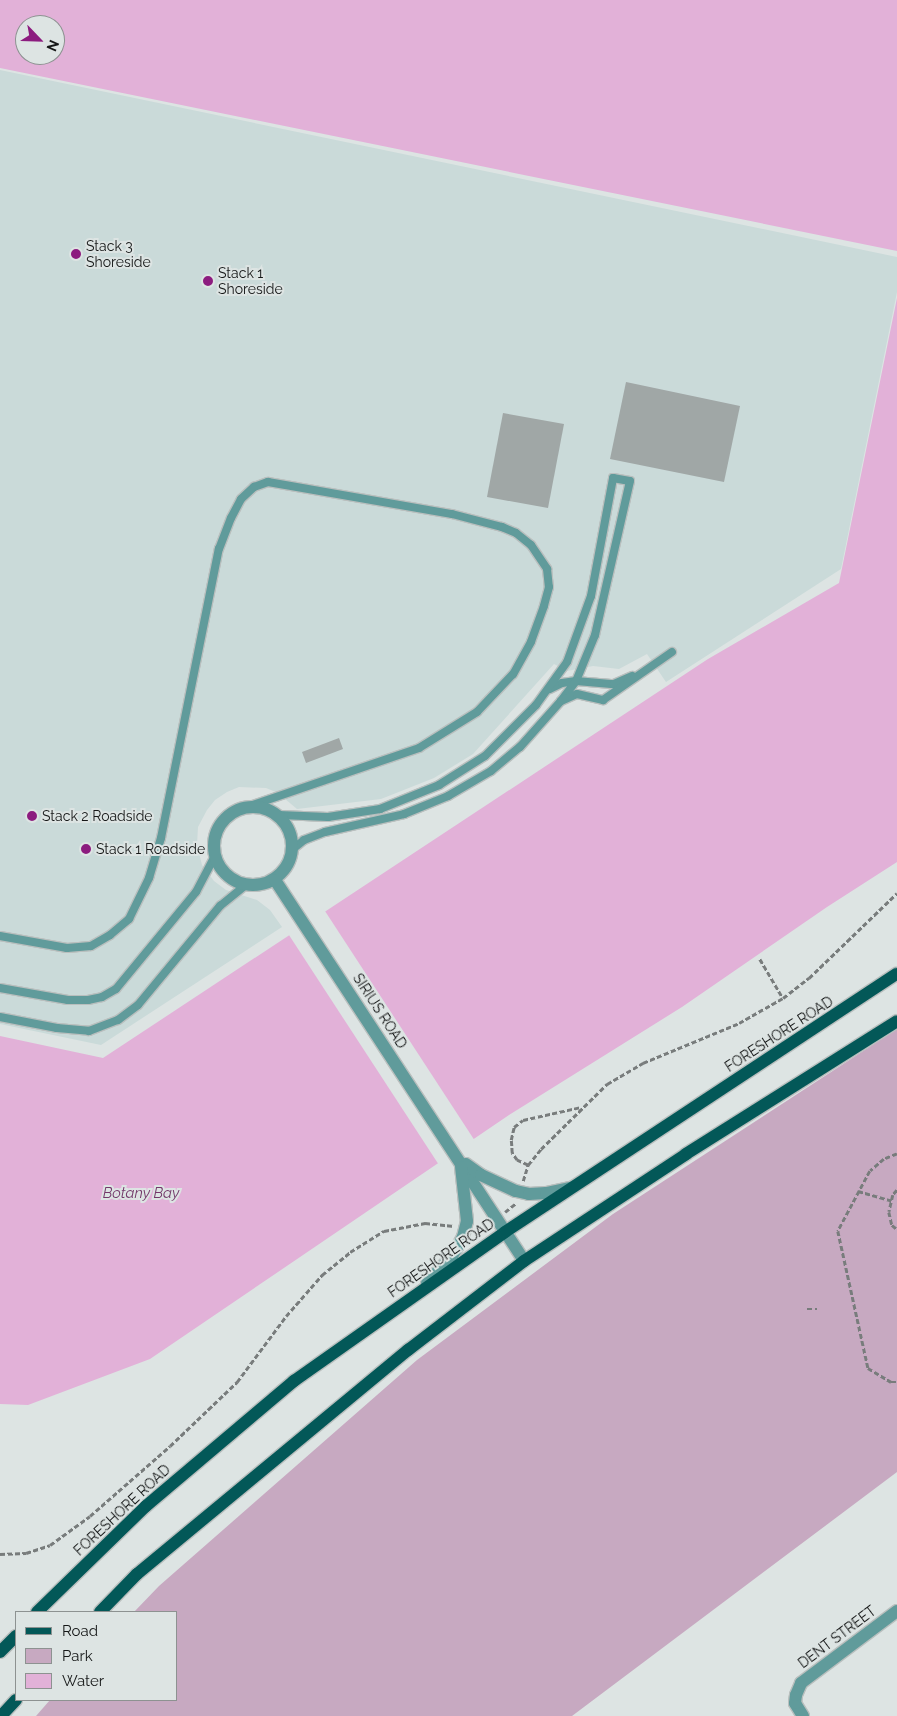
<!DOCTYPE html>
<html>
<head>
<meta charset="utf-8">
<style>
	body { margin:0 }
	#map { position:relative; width:897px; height:1716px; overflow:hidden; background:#dde4e3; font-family:Raleway,sans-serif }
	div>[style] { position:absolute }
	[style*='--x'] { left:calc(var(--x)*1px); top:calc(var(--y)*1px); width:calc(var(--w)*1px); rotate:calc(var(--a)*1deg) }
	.built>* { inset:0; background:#cadad9 }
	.green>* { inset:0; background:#c7a9c1 }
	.water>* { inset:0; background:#e2b1d8 }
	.pier>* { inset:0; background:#dde4e3 }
	.building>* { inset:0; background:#a0a7a6 }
	.path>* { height:2.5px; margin-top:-1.25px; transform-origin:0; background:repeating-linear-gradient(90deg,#787c7c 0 5px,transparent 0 7.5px) }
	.roads { filter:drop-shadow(1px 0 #b9bfbe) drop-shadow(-1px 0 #b9bfbe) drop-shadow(0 1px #b9bfbe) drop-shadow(0 -1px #b9bfbe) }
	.lane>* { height:8px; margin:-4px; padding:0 4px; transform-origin:4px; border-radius:4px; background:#609b9b }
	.street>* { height:12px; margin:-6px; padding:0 6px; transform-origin:6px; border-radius:6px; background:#609b9b }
	.street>.ring { margin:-6px; padding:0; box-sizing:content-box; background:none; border:12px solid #609b9b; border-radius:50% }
	.primary>* { height:12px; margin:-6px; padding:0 6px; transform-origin:6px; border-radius:6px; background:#035858 }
	.dots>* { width:14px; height:14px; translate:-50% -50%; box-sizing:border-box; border:2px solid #dde4e3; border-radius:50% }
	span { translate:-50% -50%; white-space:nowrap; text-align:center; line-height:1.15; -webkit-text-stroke:4px #dde4e3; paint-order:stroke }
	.poi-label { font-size:14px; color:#151717 }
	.left { translate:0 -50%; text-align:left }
	.street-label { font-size:14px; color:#151717 }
	.water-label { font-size:15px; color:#73386a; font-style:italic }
	.legend { position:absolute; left:15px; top:1611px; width:162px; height:90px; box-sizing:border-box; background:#dde4e3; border:1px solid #8d9291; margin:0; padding:6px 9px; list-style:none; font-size:15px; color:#151717 }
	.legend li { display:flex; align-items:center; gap:10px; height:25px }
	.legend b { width:25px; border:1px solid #8d9291 }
	.north { position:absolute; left:15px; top:15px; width:50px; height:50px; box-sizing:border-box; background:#dde4e3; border:1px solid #8d9291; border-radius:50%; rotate:114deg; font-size:14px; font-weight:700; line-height:20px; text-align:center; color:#151717 }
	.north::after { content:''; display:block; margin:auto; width:18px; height:22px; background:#8c1c7f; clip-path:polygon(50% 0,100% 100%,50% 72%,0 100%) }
</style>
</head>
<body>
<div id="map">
	<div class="built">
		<i style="clip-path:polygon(0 70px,897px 257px,897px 292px,841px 569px,666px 682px,647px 654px,619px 669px,593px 666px,567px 671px,554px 664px,473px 754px,434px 778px,381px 799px,297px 809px,278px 793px,266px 788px,239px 787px,227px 792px,215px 800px,207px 810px,198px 827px,197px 845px,202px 865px,214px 881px,226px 890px,257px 900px,270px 910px,282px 927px,101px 1045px,0 1024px)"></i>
	</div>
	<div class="green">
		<i style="clip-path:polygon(897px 1029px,897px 1472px,572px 1716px,36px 1716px,50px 1700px,176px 1700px,176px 1612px,134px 1612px,159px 1586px,417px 1360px,613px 1214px)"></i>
	</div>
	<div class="water">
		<i style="clip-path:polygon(evenodd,0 0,897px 0,897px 251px,0 68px,0 0,25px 25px,55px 25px,55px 55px,25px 55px,25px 25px)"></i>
		<i style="clip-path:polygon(897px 298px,897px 862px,827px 907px,682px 1007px,509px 1115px,150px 1359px,28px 1405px,0 1404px,0 1036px,103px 1058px,708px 659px,839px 583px)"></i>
	</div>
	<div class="pier">
		<i style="clip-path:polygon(323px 908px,475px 1141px,439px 1165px,287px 932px)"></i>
	</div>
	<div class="building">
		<i style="clip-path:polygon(626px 382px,740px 406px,724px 482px,610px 459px)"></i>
		<i style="clip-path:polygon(503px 413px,564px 424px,548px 508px,487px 497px)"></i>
		<i style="clip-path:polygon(339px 738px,343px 749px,306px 763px,302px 752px)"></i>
	</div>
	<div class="path">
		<i style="--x:760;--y:959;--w:45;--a:59.5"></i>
		<i style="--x:897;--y:1154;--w:14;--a:159"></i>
		<i style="--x:884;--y:1159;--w:18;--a:139"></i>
		<i style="--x:870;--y:1171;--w:68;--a:118.1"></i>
		<i style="--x:838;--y:1231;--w:140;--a:77.6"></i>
		<i style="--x:868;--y:1368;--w:27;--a:31"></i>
		<i style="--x:891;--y:1382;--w:6;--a:0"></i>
		<i style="--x:528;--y:1165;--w:12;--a:-156"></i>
		<i style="--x:517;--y:1160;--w:9;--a:-126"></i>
		<i style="--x:512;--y:1153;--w:13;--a:-94"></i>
		<i style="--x:511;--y:1140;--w:13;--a:-77"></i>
		<i style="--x:514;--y:1127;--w:11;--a:-38"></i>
		<i style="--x:523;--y:1120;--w:59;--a:-12.6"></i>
		<i style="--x:523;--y:1181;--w:17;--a:-73"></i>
		<i style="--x:528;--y:1165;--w:21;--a:-51"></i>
		<i style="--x:541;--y:1149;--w:93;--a:-44.6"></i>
		<i style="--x:607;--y:1084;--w:42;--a:-30.3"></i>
		<i style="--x:643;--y:1063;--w:104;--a:-22.6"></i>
		<i style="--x:739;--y:1023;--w:51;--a:-29.6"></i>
		<i style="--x:783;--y:998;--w:33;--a:-38"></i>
		<i style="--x:809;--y:978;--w:122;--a:-44"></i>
		<i style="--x:897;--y:1190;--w:6;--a:129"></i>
		<i style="--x:893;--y:1195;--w:17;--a:103"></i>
		<i style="--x:889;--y:1212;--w:13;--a:77"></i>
		<i style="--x:892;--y:1225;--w:6;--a:39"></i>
		<i style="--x:858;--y:1191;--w:35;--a:16"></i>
		<i style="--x:505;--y:1212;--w:14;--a:-39"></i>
		<i style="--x:807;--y:1309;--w:10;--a:0"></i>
		<i style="--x:0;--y:1554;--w:26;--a:-2"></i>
		<i style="--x:26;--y:1553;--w:25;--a:-18"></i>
		<i style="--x:50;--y:1545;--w:49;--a:-35.9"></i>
		<i style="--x:90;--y:1516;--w:106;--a:-41.2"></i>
		<i style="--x:170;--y:1446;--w:93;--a:-43.7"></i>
		<i style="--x:237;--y:1382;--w:82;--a:-53.4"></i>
		<i style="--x:286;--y:1316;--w:55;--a:-48.7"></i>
		<i style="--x:322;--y:1275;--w:36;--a:-39"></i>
		<i style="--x:350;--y:1252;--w:40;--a:-32"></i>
		<i style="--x:384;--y:1231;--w:42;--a:-11"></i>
		<i style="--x:425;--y:1223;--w:29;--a:6"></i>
	</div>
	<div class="roads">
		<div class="lane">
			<i style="--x:550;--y:689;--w:13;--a:-27"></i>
			<i style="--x:562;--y:683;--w:14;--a:-8"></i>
			<i style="--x:576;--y:681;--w:38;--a:5"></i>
			<i style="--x:614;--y:684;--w:20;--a:-24"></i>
			<i style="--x:279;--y:815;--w:49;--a:2.3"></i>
			<i style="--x:328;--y:817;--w:53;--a:-8.7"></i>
			<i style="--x:380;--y:809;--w:64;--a:-22.1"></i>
			<i style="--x:439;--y:785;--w:54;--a:-32.2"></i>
			<i style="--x:485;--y:756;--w:72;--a:-45"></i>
			<i style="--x:536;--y:705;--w:53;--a:-54.2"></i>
			<i style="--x:567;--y:662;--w:70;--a:-70"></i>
			<i style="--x:591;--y:596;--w:120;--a:-79.4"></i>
			<i style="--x:613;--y:478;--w:17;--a:10"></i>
			<i style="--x:630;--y:481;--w:158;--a:102.8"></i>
			<i style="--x:595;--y:635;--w:50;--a:112.4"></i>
			<i style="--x:576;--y:681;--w:25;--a:127"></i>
			<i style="--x:293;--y:849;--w:14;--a:-39"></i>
			<i style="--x:304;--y:840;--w:22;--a:-21"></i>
			<i style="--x:325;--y:832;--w:81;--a:-12.8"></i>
			<i style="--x:404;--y:814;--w:48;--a:-22.2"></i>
			<i style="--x:448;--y:796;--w:50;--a:-30.2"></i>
			<i style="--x:491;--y:771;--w:38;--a:-40"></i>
			<i style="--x:520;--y:747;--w:62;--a:-48.3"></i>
			<i style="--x:561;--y:701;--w:17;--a:-24"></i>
			<i style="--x:577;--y:694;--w:27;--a:13"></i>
			<i style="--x:603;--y:700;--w:84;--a:-34.8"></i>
			<i style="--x:0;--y:936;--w:68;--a:10.2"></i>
			<i style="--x:67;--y:948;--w:24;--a:-5"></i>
			<i style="--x:91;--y:946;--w:22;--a:-30"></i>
			<i style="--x:110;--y:935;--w:25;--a:-40"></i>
			<i style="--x:129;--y:919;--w:46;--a:-64"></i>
			<i style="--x:149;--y:878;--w:42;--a:-73.3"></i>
			<i style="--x:161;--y:838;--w:295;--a:-78.7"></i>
			<i style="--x:219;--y:549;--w:33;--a:-69"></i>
			<i style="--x:231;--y:518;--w:21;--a:-62"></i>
			<i style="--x:241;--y:499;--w:18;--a:-43"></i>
			<i style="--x:254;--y:487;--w:15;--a:-20"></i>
			<i style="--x:268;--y:482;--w:187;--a:9.9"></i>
			<i style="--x:452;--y:514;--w:52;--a:14.6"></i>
			<i style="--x:502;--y:527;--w:15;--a:23"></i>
			<i style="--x:516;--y:533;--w:19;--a:39"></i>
			<i style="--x:531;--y:545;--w:29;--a:56"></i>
			<i style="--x:547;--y:569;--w:18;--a:84"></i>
			<i style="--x:549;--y:587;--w:20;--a:105"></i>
			<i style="--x:544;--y:606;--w:38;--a:110"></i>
			<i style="--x:531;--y:642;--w:37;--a:119"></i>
			<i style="--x:513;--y:674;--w:52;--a:133.5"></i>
			<i style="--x:477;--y:712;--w:68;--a:148.2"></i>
			<i style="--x:419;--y:748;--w:185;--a:161.1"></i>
			<i style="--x:0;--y:988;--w:69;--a:10"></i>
			<i style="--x:68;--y:1000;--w:20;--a:0"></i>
			<i style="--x:88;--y:1000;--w:14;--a:-12"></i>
			<i style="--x:102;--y:997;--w:16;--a:-30"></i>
			<i style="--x:116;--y:989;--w:126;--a:-50.5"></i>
			<i style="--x:196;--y:892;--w:41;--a:-62.2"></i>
			<i style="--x:0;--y:1017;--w:58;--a:10.9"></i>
			<i style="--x:57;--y:1028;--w:32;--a:5"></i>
			<i style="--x:89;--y:1031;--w:31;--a:-21"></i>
			<i style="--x:118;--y:1020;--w:25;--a:-37"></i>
			<i style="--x:138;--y:1005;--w:129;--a:-50.4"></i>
			<i style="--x:220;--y:906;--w:33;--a:-39"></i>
		</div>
		<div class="street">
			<i class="ring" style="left:214px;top:807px;width:66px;height:66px"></i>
			<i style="--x:275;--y:880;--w:455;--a:56.8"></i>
			<i style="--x:466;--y:1164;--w:19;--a:36"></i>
			<i style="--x:481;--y:1175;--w:38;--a:25"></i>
			<i style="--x:516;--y:1191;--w:13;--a:13"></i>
			<i style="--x:529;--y:1194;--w:17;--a:-3"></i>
			<i style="--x:546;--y:1193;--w:25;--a:-12"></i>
			<i style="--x:427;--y:1283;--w:37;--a:-47"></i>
			<i style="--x:452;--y:1256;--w:22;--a:-60"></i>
			<i style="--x:463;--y:1237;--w:16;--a:-76"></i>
			<i style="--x:467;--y:1221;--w:54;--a:-96.3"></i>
			<i style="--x:803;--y:1716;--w:15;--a:-122"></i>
			<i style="--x:795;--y:1703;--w:8;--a:-83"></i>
			<i style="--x:796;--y:1695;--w:13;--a:-67"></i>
			<i style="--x:801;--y:1683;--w:120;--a:-36.9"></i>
		</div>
		<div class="primary">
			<i style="--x:37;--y:1612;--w:152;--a:-44.2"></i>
			<i style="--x:146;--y:1506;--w:194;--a:-40.2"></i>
			<i style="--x:294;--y:1381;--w:258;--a:-35.2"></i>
			<i style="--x:505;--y:1232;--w:469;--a:-33.4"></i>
			<i style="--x:100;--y:1612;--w:53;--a:-45.8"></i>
			<i style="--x:137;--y:1574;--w:352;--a:-39.6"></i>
			<i style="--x:408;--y:1350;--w:146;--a:-37.5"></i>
			<i style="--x:524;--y:1261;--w:194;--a:-33.4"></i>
			<i style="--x:686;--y:1154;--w:249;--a:-32.2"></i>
			<i style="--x:0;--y:1652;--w:23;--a:-45"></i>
			<i style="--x:1;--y:1716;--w:22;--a:-47"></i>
		</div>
	</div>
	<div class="dots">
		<i style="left:76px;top:254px;background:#8c1c7f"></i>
		<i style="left:208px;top:281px;background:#8c1c7f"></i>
		<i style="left:32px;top:816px;background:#8c1c7f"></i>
		<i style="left:86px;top:849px;background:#8c1c7f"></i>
	</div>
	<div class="poi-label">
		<span class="left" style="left:86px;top:254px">Stack 3<br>Shoreside</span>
		<span class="left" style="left:218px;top:281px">Stack 1<br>Shoreside</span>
		<span class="left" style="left:42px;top:816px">Stack 2 Roadside</span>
		<span class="left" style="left:96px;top:849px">Stack 1 Roadside</span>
	</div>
	<div class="street-label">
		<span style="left:380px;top:1011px;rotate:57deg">SIRIUS ROAD</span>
		<span style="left:779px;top:1034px;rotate:-33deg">FORESHORE ROAD</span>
		<span style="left:441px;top:1258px;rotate:-35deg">FORESHORE ROAD</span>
		<span style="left:122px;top:1510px;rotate:-43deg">FORESHORE ROAD</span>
		<span style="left:837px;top:1637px;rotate:-37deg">DENT STREET</span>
	</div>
	<div class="water-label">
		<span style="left:141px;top:1194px">Botany Bay</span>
	</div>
	<ul class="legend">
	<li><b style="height:6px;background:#035858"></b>Road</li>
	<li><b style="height:14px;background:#c7a9c1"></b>Park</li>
	<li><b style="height:14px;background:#e2b1d8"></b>Water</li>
	</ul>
	<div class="north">N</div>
</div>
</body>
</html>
